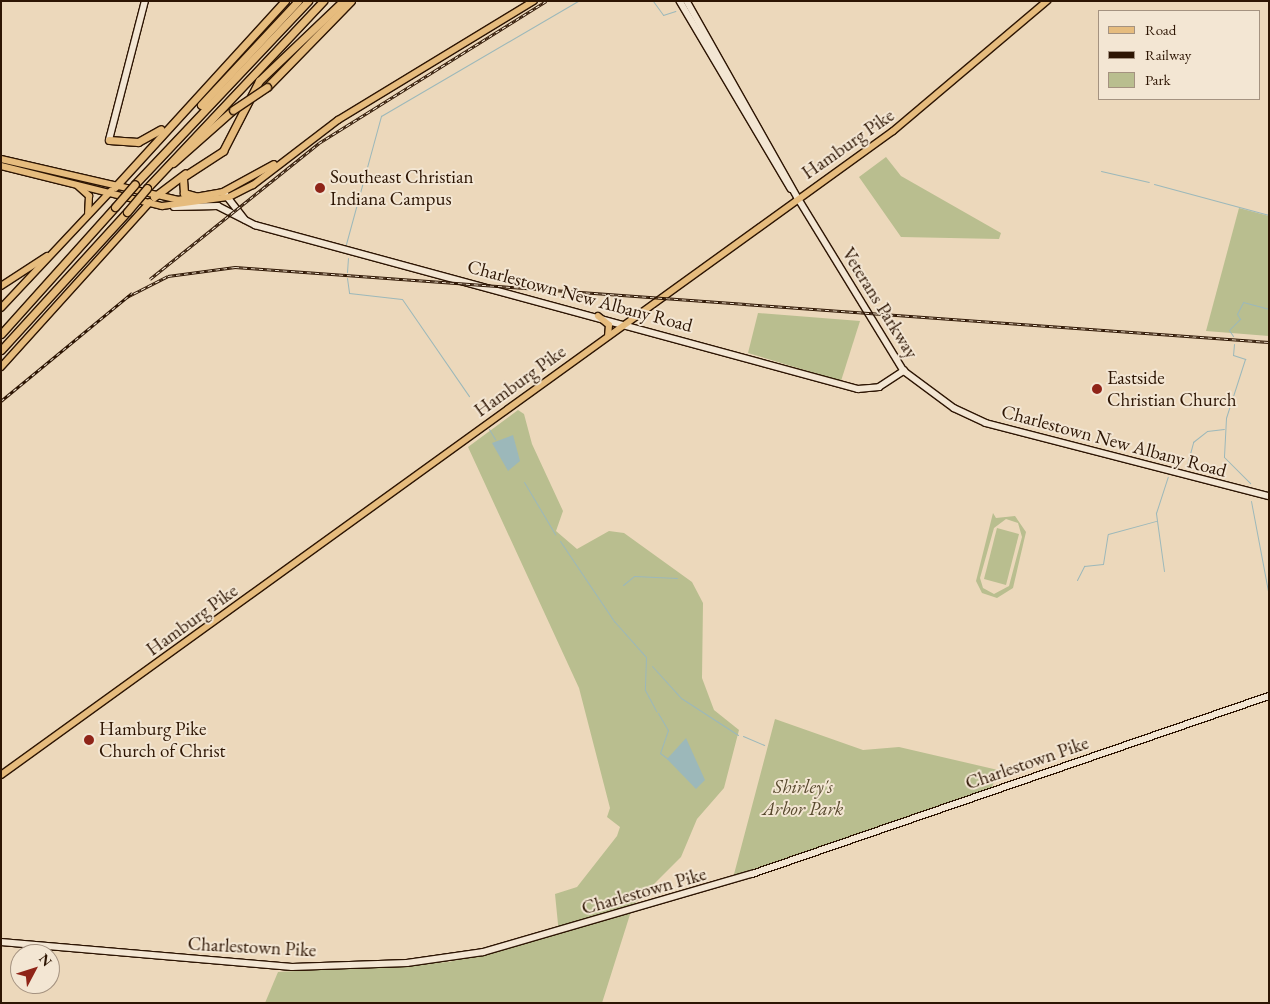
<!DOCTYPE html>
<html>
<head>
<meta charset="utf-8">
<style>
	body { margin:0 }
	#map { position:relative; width:1270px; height:1004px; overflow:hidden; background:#ecd8bb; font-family:"EB Garamond",serif }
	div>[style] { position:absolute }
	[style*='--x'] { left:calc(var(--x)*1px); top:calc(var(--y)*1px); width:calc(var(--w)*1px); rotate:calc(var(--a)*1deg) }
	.green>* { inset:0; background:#b9be8f }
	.water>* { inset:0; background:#9cb8ba }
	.stream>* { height:1px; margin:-0.5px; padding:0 0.5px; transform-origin:0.5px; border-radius:0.5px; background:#9cb8ba }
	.roads { filter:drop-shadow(1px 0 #2d1503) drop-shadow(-1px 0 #2d1503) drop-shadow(0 1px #2d1503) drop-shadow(0 -1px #2d1503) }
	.secondary>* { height:5.5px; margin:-2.75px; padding:0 2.75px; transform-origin:2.75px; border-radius:2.75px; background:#f3e6d3 }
	.primary>* { height:6px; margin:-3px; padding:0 3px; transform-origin:3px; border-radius:3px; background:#e6bc7e }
	.highway>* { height:7px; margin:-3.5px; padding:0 3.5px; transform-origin:3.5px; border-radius:3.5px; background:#e6bc7e }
	.rail>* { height:3px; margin-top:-1.5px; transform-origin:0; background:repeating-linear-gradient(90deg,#f3e6d3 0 4px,#2d1503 0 8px); box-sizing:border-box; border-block:1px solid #2d1503 }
	.bridges { filter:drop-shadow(1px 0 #2d1503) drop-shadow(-1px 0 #2d1503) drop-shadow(0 1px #2d1503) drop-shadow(0 -1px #2d1503) }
	.highway-bridge>* { height:7px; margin:-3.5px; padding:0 3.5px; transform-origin:3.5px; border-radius:3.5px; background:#e6bc7e }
	.dots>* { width:14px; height:14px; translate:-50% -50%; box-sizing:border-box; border:2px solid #f3e6d3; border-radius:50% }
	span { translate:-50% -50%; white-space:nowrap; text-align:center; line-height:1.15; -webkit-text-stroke:4px #f3e6d3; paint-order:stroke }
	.street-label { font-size:19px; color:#2d1503 }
	.poi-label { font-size:19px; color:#2d1503 }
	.left { translate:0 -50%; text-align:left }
	.park-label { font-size:19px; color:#57482d; font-style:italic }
	.frame { position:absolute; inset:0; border:2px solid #2d1503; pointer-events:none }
	.legend { position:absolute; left:1098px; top:10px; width:162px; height:90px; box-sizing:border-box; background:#f3e6d3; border:1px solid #a49280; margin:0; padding:6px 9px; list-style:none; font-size:15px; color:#2d1503 }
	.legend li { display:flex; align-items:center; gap:10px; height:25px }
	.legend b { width:25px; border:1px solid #a49280 }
	.north { position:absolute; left:10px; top:944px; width:50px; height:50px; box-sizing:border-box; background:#f3e6d3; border:1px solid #a49280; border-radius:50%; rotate:50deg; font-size:14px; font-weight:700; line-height:20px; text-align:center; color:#2d1503 }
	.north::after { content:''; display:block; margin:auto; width:18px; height:22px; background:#8f2418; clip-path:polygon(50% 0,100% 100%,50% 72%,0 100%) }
</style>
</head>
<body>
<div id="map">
	<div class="green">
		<i style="clip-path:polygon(886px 157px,901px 176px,1001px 233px,999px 239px,901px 237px,859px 177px)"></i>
		<i style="clip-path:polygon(1239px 208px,1269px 216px,1269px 336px,1206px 331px)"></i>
		<i style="clip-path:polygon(758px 313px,860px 321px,841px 381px,748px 353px)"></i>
		<i style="clip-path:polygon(518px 410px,524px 414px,532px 444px,563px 511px,556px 531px,577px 549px,609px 531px,624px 533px,692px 582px,703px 603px,702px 678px,714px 710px,739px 730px,724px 788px,697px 819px,681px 857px,633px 905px,602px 1003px,265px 1003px,278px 972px,449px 962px,559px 934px,555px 894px,577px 887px,617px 836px,620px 827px,607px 817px,610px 808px,579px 688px,468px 447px)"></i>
		<i style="clip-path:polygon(evenodd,993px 513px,996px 518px,1015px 516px,1026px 532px,1013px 588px,997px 598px,982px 593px,976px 581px,993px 513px,1006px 519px,1018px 523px,1022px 537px,1009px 586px,994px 594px,983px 588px,980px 578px,994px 528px,1006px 519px)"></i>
		<i style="clip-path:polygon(997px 528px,1019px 534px,1006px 585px,984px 579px)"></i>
		<i style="clip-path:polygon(775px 719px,863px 750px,899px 747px,998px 770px,991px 790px,733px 878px)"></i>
	</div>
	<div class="water">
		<i style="clip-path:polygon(513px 435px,520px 461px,508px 471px,492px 443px)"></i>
		<i style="clip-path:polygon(686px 738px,705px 780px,696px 789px,667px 759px)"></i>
	</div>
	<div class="stream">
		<i style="--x:653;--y:1;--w:17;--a:54"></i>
		<i style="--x:663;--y:15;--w:13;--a:-18"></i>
		<i style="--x:1101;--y:171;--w:49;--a:12.9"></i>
		<i style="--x:1154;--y:184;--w:119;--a:15.1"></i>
		<i style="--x:346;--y:244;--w:133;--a:-74.7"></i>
		<i style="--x:381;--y:116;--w:228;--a:-30.3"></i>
		<i style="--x:347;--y:272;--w:14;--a:-86"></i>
		<i style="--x:347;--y:278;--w:15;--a:82"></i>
		<i style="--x:349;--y:293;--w:53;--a:6.5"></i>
		<i style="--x:402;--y:299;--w:118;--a:55.4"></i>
		<i style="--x:1233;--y:336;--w:7;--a:-124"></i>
		<i style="--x:1229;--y:330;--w:16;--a:-45"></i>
		<i style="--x:1240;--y:319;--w:6;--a:-121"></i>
		<i style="--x:1237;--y:314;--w:13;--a:-63"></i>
		<i style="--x:1243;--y:302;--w:27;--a:15"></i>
		<i style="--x:1234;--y:344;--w:11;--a:95"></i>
		<i style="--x:1233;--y:355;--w:13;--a:18"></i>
		<i style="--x:1245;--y:359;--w:62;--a:107.9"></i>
		<i style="--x:1226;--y:418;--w:39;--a:93"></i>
		<i style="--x:1224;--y:457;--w:37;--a:45"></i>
		<i style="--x:489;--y:429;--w:12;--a:59"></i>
		<i style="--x:1187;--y:465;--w:24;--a:-75"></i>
		<i style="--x:1193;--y:442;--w:18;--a:-38"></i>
		<i style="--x:1207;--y:431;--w:17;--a:-7"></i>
		<i style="--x:524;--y:482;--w:61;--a:59.2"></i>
		<i style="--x:1251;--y:501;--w:97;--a:79.3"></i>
		<i style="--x:560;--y:541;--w:97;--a:56"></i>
		<i style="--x:614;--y:621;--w:48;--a:48.4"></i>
		<i style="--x:646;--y:657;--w:33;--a:92"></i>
		<i style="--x:645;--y:690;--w:24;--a:62"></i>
		<i style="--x:1164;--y:571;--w:59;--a:-97.9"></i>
		<i style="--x:1156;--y:513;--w:38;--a:-72"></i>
		<i style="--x:1077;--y:580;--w:16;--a:-63"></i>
		<i style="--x:1084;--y:566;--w:19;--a:-6"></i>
		<i style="--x:1103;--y:564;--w:30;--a:-81"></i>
		<i style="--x:1108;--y:534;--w:50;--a:-15.2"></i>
		<i style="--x:623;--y:585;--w:14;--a:-39"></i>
		<i style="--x:634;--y:576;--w:43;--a:2.7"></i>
		<i style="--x:652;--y:666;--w:43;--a:47.8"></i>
		<i style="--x:681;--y:698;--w:68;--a:33"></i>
		<i style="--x:658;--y:713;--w:20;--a:60"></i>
		<i style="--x:668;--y:730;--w:24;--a:109"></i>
		<i style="--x:660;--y:753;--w:10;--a:37"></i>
		<i style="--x:743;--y:736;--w:23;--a:23"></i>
	</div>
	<div class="roads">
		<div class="secondary">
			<i style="--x:680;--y:1;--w:218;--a:59.4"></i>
			<i style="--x:687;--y:1;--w:226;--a:60.6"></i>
			<i style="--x:798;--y:198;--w:203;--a:58.5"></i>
			<i style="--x:904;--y:371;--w:62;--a:36.5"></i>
			<i style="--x:954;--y:408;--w:35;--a:25"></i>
			<i style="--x:986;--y:423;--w:292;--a:14.5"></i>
			<i style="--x:109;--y:140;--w:144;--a:-75.5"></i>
			<i style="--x:226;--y:195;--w:31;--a:52"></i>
			<i style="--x:174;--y:207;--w:44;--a:-1.3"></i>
			<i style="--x:218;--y:206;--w:42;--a:27.2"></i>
			<i style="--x:255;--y:225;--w:625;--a:15.21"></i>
			<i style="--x:858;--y:389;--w:21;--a:-5"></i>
			<i style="--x:879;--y:387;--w:30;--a:-33"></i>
			<i style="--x:1;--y:942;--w:292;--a:4.9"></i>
			<i style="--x:292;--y:967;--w:115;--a:-2"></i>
			<i style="--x:407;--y:963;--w:77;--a:-8.2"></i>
			<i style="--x:483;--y:952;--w:280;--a:-16.2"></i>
			<i style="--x:752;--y:874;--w:547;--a:-19"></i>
		</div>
		<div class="primary">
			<i style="--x:1;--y:159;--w:182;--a:13"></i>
			<i style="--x:178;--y:200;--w:46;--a:-10.1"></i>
			<i style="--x:223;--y:192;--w:58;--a:-28.8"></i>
			<i style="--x:1;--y:166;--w:166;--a:14"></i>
			<i style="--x:162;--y:206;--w:68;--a:-7.7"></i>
			<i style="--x:229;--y:197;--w:27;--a:-27"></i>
			<i style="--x:253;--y:185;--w:107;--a:-37.4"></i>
			<i style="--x:338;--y:120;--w:229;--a:-31.3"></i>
			<i style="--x:78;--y:186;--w:15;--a:42"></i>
			<i style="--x:89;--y:196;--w:17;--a:93"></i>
			<i style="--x:1;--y:286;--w:55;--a:-33.1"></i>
			<i style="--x:1;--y:308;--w:161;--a:-46.8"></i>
			<i style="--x:598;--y:316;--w:14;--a:39"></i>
			<i style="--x:609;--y:325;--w:11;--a:95"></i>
			<i style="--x:1;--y:367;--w:222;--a:-47.9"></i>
			<i style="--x:1;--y:775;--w:1100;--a:-35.83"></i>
			<i style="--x:893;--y:131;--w:202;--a:-40.2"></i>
		</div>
		<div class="highway">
			<i style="--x:267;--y:87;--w:120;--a:-45.7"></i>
			<i style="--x:201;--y:105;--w:142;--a:-47"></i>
			<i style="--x:109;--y:140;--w:29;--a:4"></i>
			<i style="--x:138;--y:142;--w:26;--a:-29"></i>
			<i style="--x:173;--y:163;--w:80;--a:-41.5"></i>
			<i style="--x:135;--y:184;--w:252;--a:-46.6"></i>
			<i style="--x:115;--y:187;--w:252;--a:-47.6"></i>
			<i style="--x:147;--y:188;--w:257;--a:-46.7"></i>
			<i style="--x:154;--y:197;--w:39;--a:-37"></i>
			<i style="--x:202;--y:198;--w:19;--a:-164"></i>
			<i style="--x:184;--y:193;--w:16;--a:-94"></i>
			<i style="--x:183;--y:177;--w:48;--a:-33"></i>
			<i style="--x:223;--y:151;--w:79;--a:-62.8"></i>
			<i style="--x:259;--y:81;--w:116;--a:-43.6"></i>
			<i style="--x:1;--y:334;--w:171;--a:-48.1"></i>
			<i style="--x:1;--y:350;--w:187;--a:-47.6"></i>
		</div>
	</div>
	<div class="rail">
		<i style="--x:150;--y:279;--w:217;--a:-38.8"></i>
		<i style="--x:319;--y:143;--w:268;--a:-32"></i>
		<i style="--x:127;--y:297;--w:46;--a:-27.1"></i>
		<i style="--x:168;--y:276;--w:68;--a:-7.7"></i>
		<i style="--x:235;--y:267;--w:1037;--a:4.15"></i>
		<i style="--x:1;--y:401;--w:170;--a:-39.5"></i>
	</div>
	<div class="bridges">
		<div class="highway-bridge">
			<i style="--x:233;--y:110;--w:41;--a:-34.1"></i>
			<i style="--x:115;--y:207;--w:30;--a:-49"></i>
			<i style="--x:127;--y:212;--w:31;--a:-50"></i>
		</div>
	</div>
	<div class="dots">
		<i style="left:320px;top:188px;background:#8f2418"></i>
		<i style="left:1097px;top:389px;background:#8f2418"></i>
		<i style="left:89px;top:740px;background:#8f2418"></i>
	</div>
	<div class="street-label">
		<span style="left:848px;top:144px;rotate:-35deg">Hamburg Pike</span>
		<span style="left:580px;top:296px;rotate:15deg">Charlestown New Albany Road</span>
		<span style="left:880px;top:303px;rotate:58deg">Veterans Parkway</span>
		<span style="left:520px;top:381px;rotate:-36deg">Hamburg Pike</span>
		<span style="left:1114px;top:441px;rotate:15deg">Charlestown New Albany Road</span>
		<span style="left:192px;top:620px;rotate:-36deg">Hamburg Pike</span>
		<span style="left:1027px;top:763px;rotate:-19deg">Charlestown Pike</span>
		<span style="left:644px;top:891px;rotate:-16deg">Charlestown Pike</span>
		<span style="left:252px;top:947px;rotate:3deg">Charlestown Pike</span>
	</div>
	<div class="poi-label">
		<span class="left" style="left:330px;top:188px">Southeast Christian<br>Indiana Campus</span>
		<span class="left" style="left:1107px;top:389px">Eastside<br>Christian Church</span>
		<span class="left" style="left:99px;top:740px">Hamburg Pike<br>Church of Christ</span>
	</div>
	<div class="park-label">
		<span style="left:803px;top:798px">Shirley's<br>Arbor Park</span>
	</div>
	<div class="frame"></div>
	<ul class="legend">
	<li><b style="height:6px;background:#e6bc7e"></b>Road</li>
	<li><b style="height:6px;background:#2d1503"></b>Railway</li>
	<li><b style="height:14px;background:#b9be8f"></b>Park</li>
	</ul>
	<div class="north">N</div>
</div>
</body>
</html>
